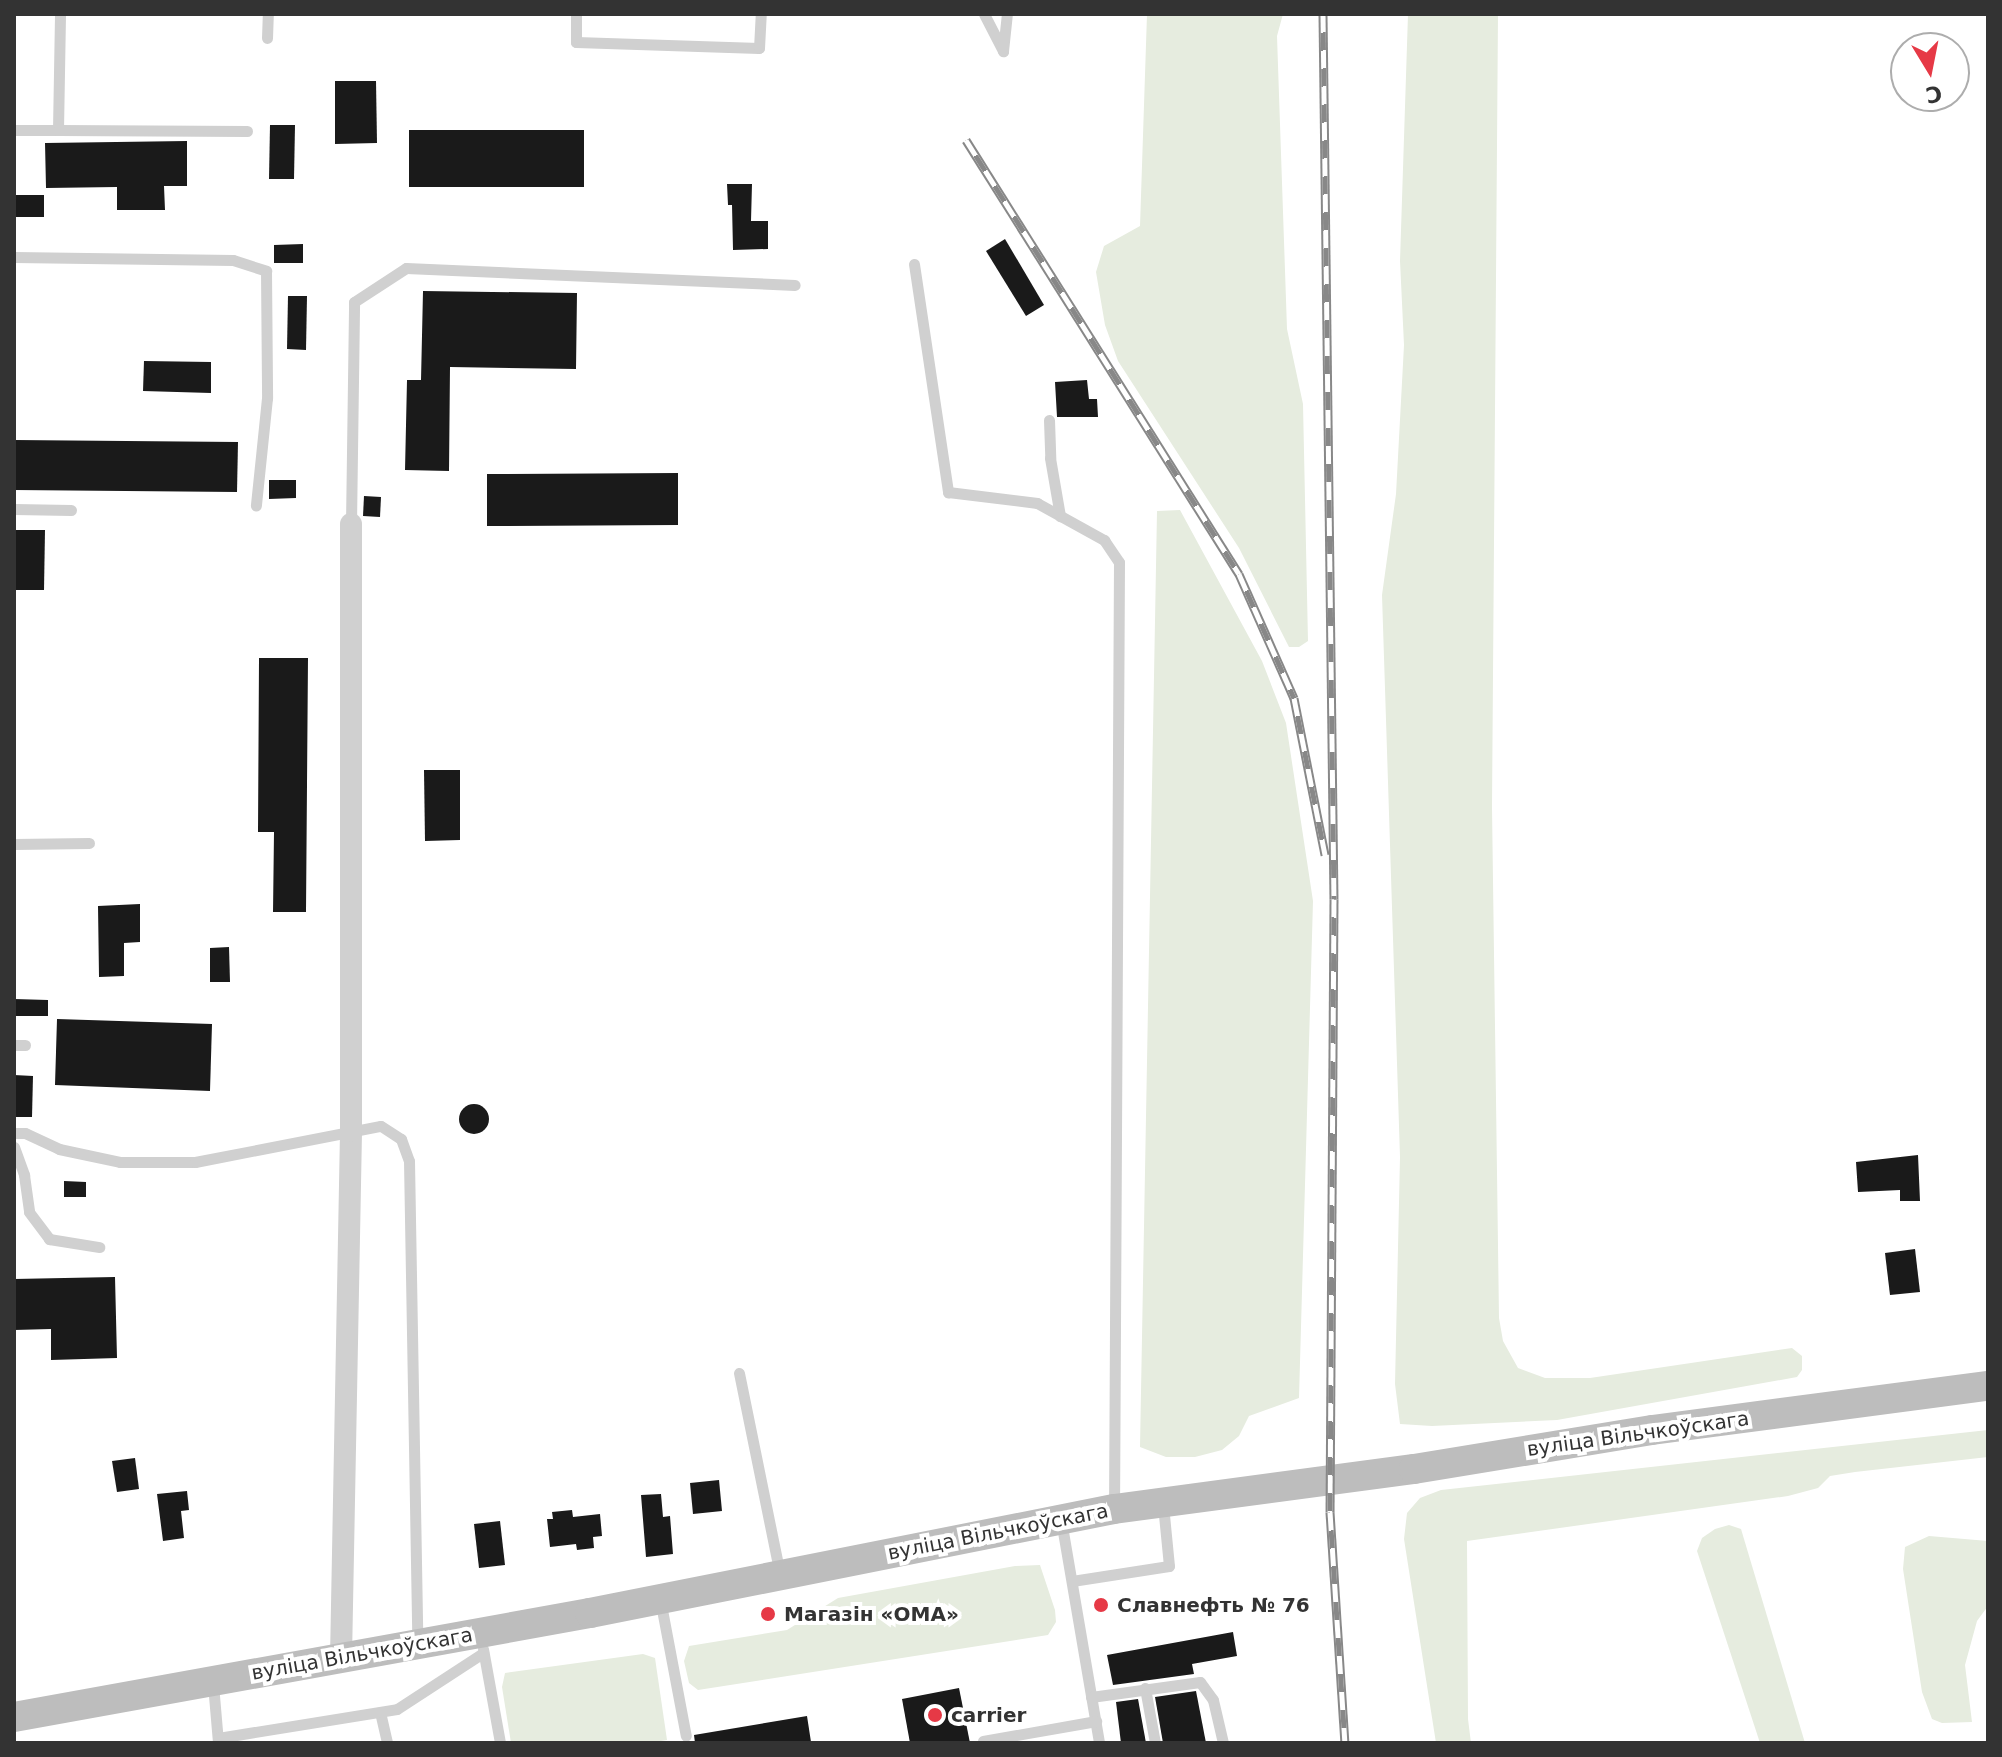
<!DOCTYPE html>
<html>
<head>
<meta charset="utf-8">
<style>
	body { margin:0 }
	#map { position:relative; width:2002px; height:1757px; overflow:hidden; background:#fff; font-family:"DejaVu Sans",sans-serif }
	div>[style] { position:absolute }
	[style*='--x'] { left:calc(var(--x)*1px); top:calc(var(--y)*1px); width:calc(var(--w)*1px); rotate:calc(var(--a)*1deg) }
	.green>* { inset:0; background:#e6ecdf }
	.building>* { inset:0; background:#1a1a1a }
	.round { border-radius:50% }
	.lane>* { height:11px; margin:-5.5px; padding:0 5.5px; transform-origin:5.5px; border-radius:5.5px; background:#d0d0d0 }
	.street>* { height:22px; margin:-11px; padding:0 11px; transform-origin:11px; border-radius:11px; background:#d0d0d0 }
	.secondary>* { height:30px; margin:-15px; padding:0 15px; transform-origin:15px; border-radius:15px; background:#bdbdbd }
	.rail>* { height:9px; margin-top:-4.5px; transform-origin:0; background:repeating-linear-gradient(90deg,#fff 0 18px,#888 0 36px); box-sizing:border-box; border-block:2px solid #888 }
	.dots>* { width:22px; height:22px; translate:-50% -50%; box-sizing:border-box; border:4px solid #fff; border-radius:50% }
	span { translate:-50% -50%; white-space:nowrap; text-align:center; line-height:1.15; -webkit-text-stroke:8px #fff; paint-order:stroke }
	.street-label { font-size:20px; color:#333 }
	.poi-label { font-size:20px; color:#333; font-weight:700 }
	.left { translate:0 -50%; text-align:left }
	.frame { position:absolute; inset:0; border:16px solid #333; pointer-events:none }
	.north { position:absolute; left:1890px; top:32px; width:80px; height:80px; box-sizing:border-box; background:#fff; border:2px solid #adadad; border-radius:50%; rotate:170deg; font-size:22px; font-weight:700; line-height:32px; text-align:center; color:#333 }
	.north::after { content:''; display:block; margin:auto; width:28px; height:36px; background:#e63946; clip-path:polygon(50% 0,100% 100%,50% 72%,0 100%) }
</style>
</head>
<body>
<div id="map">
	<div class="green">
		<i style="clip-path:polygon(1147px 14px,1283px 14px,1277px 36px,1287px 329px,1303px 404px,1308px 641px,1299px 647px,1289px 647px,1239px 548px,1118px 361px,1105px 325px,1096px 272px,1104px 246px,1140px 226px)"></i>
		<i style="clip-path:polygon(1408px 14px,1498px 14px,1492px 807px,1499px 1318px,1503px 1341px,1518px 1368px,1545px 1378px,1590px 1378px,1792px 1348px,1802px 1356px,1802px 1370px,1797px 1377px,1557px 1420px,1432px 1426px,1400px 1424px,1395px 1384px,1400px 1157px,1382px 595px,1396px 494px,1404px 345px,1400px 261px)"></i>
		<i style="clip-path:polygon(1180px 510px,1262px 661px,1286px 723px,1313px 901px,1299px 1398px,1249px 1416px,1239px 1436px,1222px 1450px,1195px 1457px,1166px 1457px,1140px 1447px,1157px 511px)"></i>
		<i style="clip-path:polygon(1988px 1430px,1988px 1457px,1855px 1472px,1830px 1476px,1818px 1488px,1788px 1496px,1467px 1541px,1468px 1719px,1471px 1743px,1436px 1743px,1404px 1539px,1407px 1513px,1420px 1498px,1441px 1490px)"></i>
		<i style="clip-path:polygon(1729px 1525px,1741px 1529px,1805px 1743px,1760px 1743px,1697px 1551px,1702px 1538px,1715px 1529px)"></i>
		<i style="clip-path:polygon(1929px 1536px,1988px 1541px,1988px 1606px,1977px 1621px,1965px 1665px,1972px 1722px,1942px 1723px,1932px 1719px,1922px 1692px,1903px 1569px,1905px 1547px)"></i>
		<i style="clip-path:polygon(1040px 1565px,1055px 1610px,1056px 1622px,1048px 1635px,698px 1690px,689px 1683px,684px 1661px,689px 1646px,787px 1630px,838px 1598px,1015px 1566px)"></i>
		<i style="clip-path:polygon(643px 1654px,655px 1658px,667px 1740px,648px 1743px,511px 1743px,502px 1687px,505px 1673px)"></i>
	</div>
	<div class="building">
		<i style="clip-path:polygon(335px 81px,376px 81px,377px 143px,335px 144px)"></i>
		<i style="clip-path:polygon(270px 125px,295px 125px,294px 179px,269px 179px)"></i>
		<i style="clip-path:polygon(409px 130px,584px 130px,584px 187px,409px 187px)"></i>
		<i style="clip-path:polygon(187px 141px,187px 186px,164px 186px,165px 210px,117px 210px,117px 187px,46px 188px,45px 143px)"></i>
		<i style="clip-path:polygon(727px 184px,752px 184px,751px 221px,768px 221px,768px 249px,733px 250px,732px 205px,728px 205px)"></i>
		<i style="clip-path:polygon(14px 195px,44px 195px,44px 217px,14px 217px)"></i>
		<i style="clip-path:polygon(1005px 239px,1044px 305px,1026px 316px,986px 251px)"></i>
		<i style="clip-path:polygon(303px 244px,303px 263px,274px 263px,274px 245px)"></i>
		<i style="clip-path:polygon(423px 291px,577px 293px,576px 369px,450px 367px,449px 471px,405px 470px,407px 380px,421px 380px)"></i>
		<i style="clip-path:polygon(288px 296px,307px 296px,306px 350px,287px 349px)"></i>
		<i style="clip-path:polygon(144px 361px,211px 362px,211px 393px,143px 391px)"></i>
		<i style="clip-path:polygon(1087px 380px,1089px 399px,1097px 399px,1098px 417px,1057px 417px,1055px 382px)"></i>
		<i style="clip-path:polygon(14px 440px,238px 442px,237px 492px,14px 490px)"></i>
		<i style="clip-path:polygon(678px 473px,678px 525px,487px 526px,487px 474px)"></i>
		<i style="clip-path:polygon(269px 480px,296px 480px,296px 498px,269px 499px)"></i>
		<i style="clip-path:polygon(364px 496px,381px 497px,380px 517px,363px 516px)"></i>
		<i style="clip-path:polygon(14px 530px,45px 530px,44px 590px,14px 590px)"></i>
		<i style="clip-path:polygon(259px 658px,308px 658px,306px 912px,273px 912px,274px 832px,258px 832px)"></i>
		<i style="clip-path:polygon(424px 770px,460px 770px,460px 840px,425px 841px)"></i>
		<i style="clip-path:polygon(140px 904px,140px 942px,124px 943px,124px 976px,99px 977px,98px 906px)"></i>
		<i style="clip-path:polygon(229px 947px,230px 982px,210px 982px,210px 948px)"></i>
		<i style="clip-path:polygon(14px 999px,48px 1000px,48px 1016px,14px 1016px)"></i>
		<i style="clip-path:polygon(57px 1019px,212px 1024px,210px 1091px,55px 1085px)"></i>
		<i style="clip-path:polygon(14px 1075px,33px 1076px,32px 1117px,14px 1117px)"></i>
		<i class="round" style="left:459px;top:1104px;width:30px;height:30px"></i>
		<i style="clip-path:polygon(1918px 1155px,1920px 1201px,1900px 1201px,1900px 1190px,1858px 1192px,1856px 1162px)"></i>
		<i style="clip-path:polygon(64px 1181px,86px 1182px,86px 1197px,64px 1197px)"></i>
		<i style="clip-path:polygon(1915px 1249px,1920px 1292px,1890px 1295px,1885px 1253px)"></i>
		<i style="clip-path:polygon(115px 1277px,117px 1358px,51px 1360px,51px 1329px,14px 1330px,14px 1279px)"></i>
		<i style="clip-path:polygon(135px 1458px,139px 1489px,117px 1492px,112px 1461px)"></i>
		<i style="clip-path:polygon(719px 1480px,722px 1511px,693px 1514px,690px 1483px)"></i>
		<i style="clip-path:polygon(187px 1491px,189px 1510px,181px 1511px,184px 1538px,163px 1541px,157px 1494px)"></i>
		<i style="clip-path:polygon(661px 1494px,663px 1517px,670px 1516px,673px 1554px,646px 1557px,641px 1495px)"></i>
		<i style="clip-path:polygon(572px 1510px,573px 1517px,600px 1514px,602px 1536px,593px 1537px,594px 1548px,577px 1550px,576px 1544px,550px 1547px,547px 1519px,553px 1519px,552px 1512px)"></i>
		<i style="clip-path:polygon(500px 1521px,505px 1565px,479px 1568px,474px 1524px)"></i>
		<i style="clip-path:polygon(1233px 1632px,1237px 1656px,1192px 1664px,1194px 1674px,1113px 1685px,1107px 1655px)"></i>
		<i style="clip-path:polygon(959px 1688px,970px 1743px,910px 1743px,902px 1699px)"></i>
		<i style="clip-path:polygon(1196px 1691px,1206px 1743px,1163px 1743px,1155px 1697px)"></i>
		<i style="clip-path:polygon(1138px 1699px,1146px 1743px,1121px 1743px,1116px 1702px)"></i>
		<i style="clip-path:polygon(807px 1716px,811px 1742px,695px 1743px,694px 1735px)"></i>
	</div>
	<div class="lane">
		<i style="--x:576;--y:14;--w:28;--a:90"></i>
		<i style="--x:576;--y:42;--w:183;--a:1.9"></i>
		<i style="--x:759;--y:48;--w:34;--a:-87"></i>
		<i style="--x:984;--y:14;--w:42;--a:62.8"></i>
		<i style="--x:1003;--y:51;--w:37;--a:-84"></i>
		<i style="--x:267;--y:38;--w:24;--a:-88"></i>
		<i style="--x:14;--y:130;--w:44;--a:0"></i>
		<i style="--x:58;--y:130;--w:116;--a:-89"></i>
		<i style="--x:58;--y:130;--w:189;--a:0.3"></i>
		<i style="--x:14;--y:257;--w:219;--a:0.8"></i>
		<i style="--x:233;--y:260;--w:35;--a:18"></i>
		<i style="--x:266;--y:271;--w:127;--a:89.5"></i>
		<i style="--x:267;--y:398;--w:108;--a:95.9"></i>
		<i style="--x:914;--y:264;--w:231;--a:81.5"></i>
		<i style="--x:948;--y:492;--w:90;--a:7"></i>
		<i style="--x:1037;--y:503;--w:77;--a:28.9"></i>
		<i style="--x:1104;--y:540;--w:27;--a:56"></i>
		<i style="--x:1119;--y:562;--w:947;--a:90.3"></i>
		<i style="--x:1049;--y:420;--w:38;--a:88"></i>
		<i style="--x:1050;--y:458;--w:59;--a:80.2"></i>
		<i style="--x:14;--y:509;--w:57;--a:1"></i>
		<i style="--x:351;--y:524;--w:222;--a:-89.2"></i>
		<i style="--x:354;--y:302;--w:62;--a:-33.2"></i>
		<i style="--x:406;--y:268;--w:389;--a:2.5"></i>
		<i style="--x:14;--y:844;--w:75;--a:-0.8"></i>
		<i style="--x:14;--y:1045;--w:11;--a:0"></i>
		<i style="--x:14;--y:1133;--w:11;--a:0"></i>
		<i style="--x:25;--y:1133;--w:38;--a:25"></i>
		<i style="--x:59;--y:1149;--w:62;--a:12"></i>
		<i style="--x:120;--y:1162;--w:75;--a:0"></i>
		<i style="--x:195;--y:1162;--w:189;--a:-11"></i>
		<i style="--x:381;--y:1126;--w:24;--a:33"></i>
		<i style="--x:401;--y:1139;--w:23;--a:70"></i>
		<i style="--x:409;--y:1161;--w:481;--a:89"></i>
		<i style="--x:14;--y:1147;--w:30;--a:70"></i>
		<i style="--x:24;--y:1175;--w:37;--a:82"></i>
		<i style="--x:29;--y:1212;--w:34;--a:53"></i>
		<i style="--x:49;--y:1239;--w:51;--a:9.1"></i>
		<i style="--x:739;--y:1373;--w:206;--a:78.5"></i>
		<i style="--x:1061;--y:1520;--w:226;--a:80.3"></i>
		<i style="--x:1072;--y:1581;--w:98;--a:-8.8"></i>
		<i style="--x:1169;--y:1566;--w:61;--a:-95.6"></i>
		<i style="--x:660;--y:1599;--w:139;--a:79.3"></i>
		<i style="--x:483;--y:1649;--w:96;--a:79.7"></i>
		<i style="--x:213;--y:1684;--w:58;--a:85.1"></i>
		<i style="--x:1145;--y:1688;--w:56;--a:79.7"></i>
		<i style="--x:1091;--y:1697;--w:110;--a:-7.8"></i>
		<i style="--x:1200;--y:1682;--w:22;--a:54"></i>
		<i style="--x:1213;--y:1700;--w:44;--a:76.9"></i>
		<i style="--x:380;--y:1712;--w:32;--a:77"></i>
		<i style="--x:218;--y:1738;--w:181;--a:-9.2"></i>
		<i style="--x:397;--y:1709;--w:103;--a:-33.1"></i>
		<i style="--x:983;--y:1741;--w:115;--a:-10"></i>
	</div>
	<div class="street">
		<i style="--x:341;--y:1658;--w:527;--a:-88.91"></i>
		<i style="--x:351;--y:1131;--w:607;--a:-90"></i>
	</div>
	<div class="secondary">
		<i style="--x:14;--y:1717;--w:585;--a:-10.23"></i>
		<i style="--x:590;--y:1613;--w:534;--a:-11.23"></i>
		<i style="--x:1114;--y:1509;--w:303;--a:-7.6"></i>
		<i style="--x:1414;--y:1469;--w:241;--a:-9.3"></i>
		<i style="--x:1652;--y:1430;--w:339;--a:-7.5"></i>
	</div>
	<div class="rail">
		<i style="--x:1323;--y:14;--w:885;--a:89.29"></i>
		<i style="--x:1334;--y:899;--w:613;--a:90.37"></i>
		<i style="--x:1330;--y:1512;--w:231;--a:86.3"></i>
		<i style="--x:966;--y:140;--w:513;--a:57.83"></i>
		<i style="--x:1239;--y:574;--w:136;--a:66.1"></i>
		<i style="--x:1294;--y:698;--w:160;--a:78.8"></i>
	</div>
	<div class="dots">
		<i style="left:1101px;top:1605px;background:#e63946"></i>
		<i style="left:768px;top:1614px;background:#e63946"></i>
		<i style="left:935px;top:1715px;background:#e63946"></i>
	</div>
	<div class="street-label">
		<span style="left:1638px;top:1434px;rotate:-8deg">вуліца Вільчкоўскага</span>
		<span style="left:998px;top:1532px;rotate:-11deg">вуліца Вільчкоўскага</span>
		<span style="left:362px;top:1654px;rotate:-10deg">вуліца Вільчкоўскага</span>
	</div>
	<div class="poi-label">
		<span class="left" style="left:1117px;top:1605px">Славнефть № 76</span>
		<span class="left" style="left:784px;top:1614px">Магазін «ОМА»</span>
		<span class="left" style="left:951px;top:1715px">carrier</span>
	</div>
	<div class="frame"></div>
	<div class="north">С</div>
</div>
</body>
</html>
